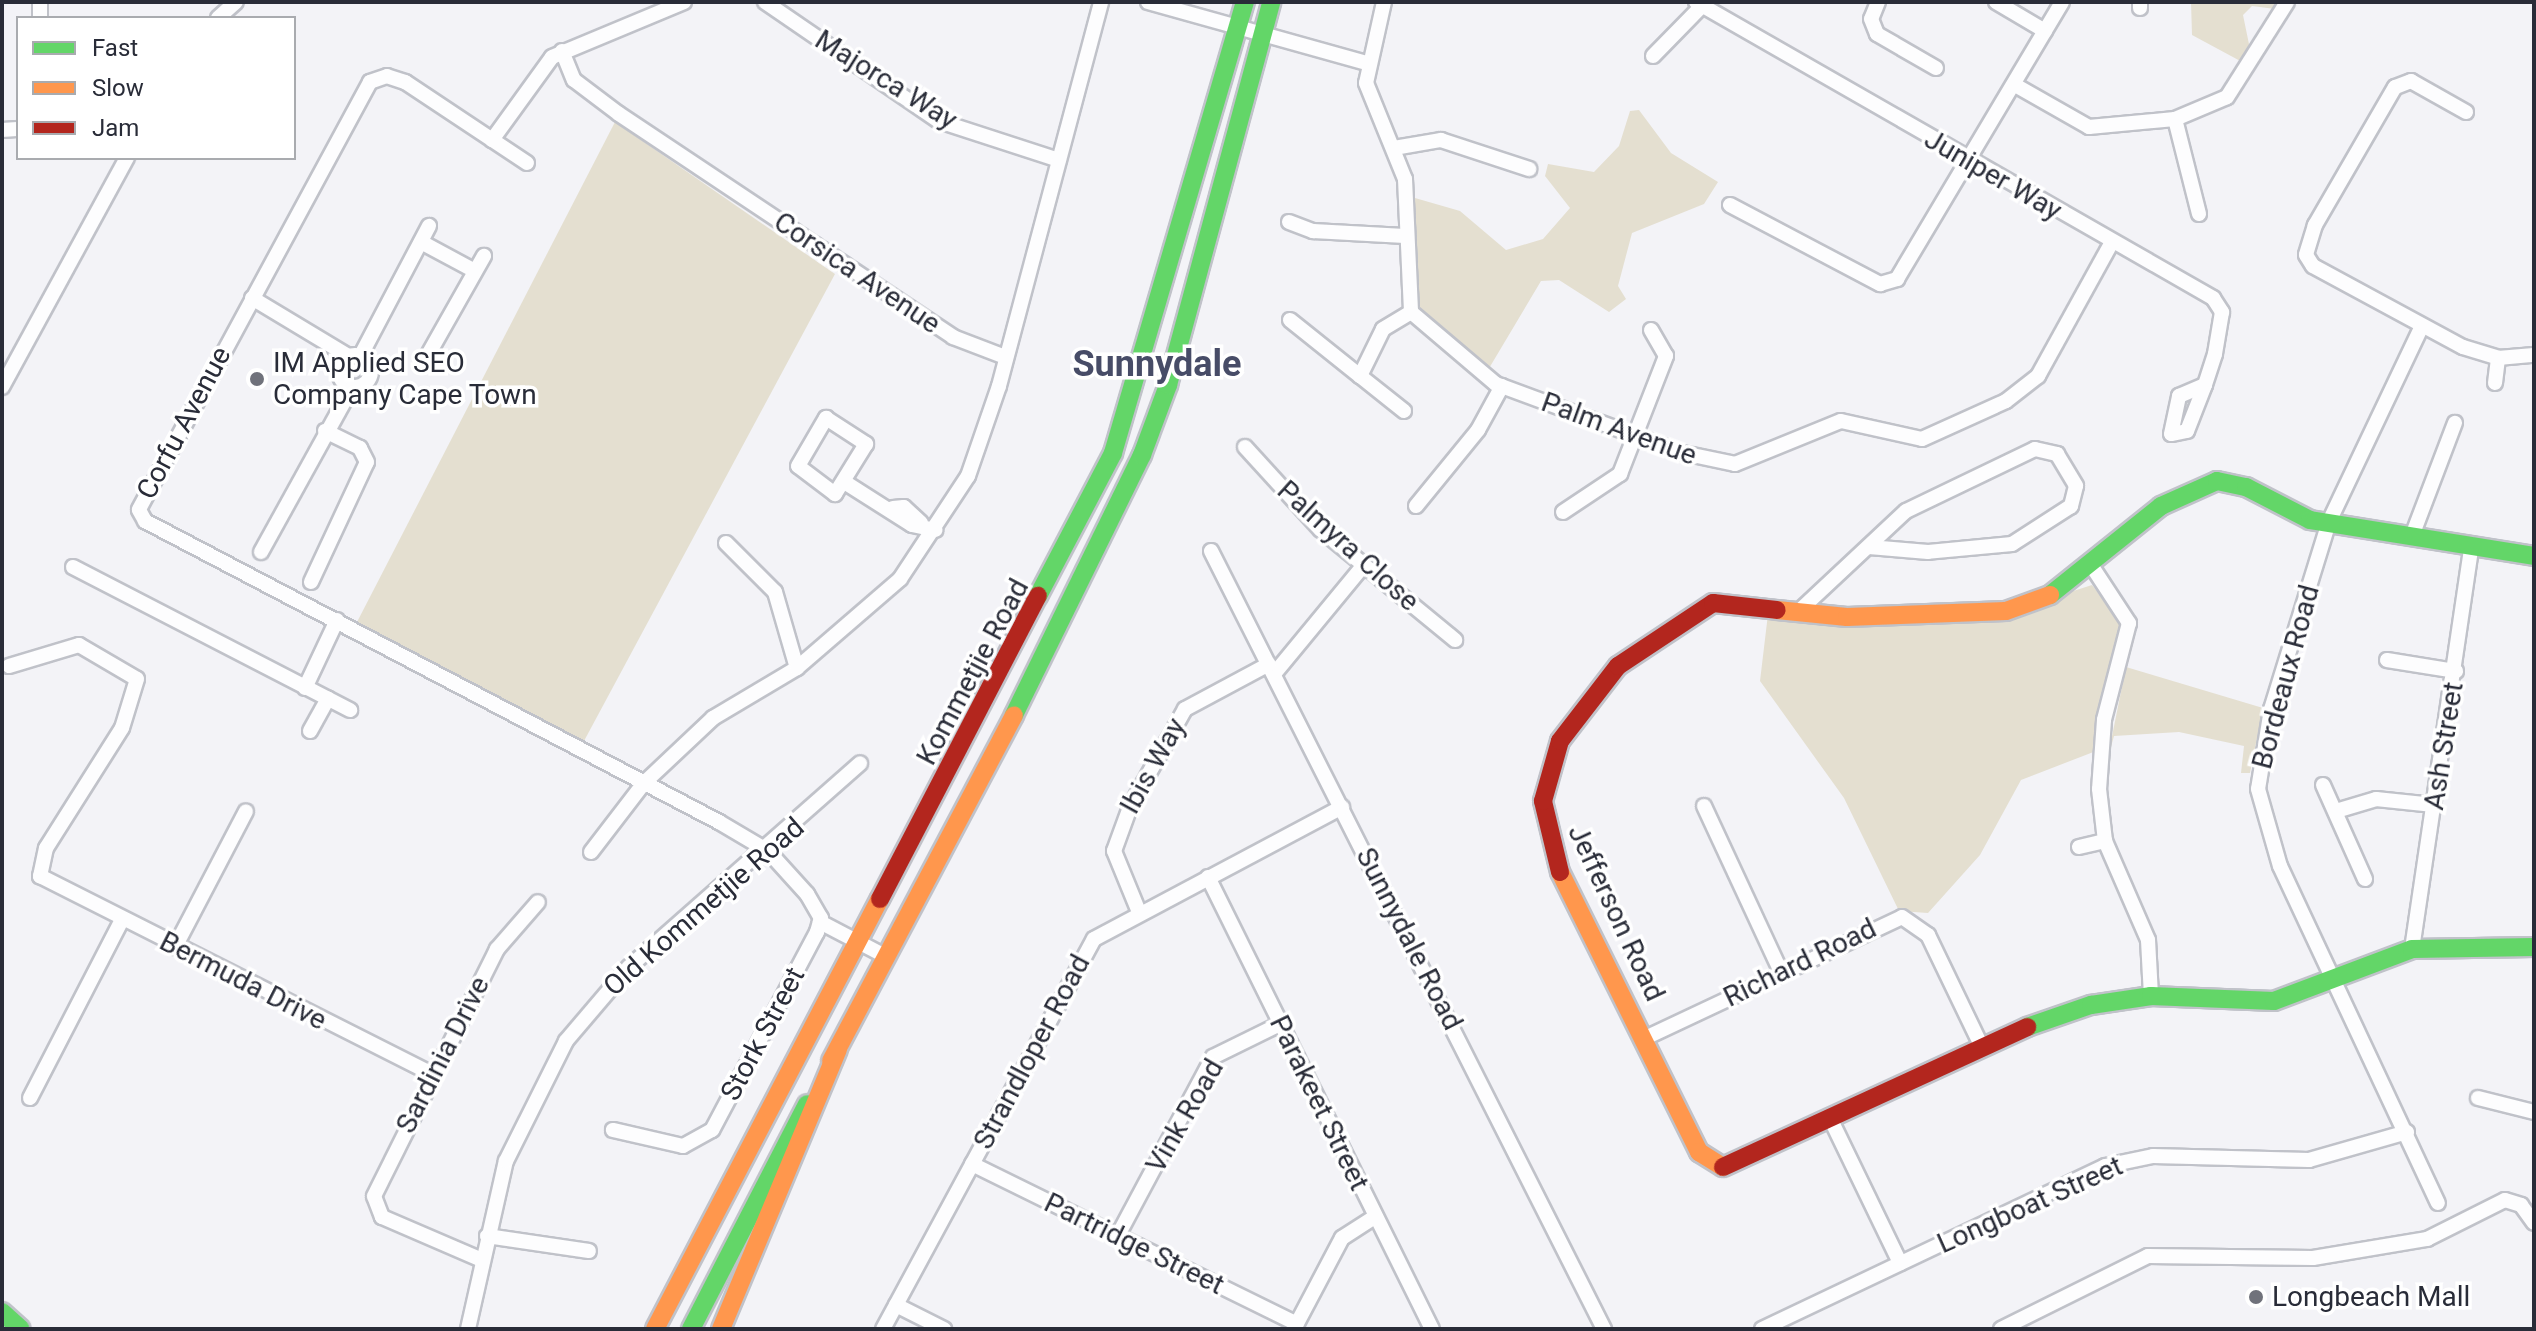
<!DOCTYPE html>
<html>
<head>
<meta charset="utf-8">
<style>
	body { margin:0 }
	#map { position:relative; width:2536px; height:1331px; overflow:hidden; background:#f3f3f7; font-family:Roboto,sans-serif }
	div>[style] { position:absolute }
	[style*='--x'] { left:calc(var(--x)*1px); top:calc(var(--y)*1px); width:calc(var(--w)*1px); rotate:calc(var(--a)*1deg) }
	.green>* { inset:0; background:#e4dfd0 }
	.roads { filter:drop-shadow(2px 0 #c0c2c9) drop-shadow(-2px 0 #c0c2c9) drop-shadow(0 2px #c0c2c9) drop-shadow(0 -2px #c0c2c9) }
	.street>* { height:14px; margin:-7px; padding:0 7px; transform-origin:7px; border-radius:7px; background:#fdfdfe }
	.street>.ring { margin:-7px; padding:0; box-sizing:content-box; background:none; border:14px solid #fdfdfe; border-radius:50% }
	.fast>* { height:18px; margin:-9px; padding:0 9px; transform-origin:9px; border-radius:9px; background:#63d668 }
	.slow>* { height:18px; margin:-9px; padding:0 9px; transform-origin:9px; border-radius:9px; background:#ff974d }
	.jam>* { height:18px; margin:-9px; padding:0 9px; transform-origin:9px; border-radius:9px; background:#b3261e }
	.dots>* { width:22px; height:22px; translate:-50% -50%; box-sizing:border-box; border:4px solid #fff; border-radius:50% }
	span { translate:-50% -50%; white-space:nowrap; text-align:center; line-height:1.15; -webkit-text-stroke:7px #fff; paint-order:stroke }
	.street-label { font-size:28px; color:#292c38 }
	.poi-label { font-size:28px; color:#292c38 }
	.left { translate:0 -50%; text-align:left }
	.district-label { font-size:36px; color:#474c67; font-weight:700 }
	.frame { position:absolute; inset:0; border:4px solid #292c38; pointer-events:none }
	.legend { position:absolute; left:16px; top:16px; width:280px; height:144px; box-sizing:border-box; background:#fff; border:2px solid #a9abaf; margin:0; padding:10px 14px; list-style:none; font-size:24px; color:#292c38 }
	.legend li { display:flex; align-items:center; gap:16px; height:40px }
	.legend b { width:40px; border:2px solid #a9abaf }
</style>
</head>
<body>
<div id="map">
	<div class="green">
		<i style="clip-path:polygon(2191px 2px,2280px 2px,2275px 9px,2252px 6px,2243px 15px,2250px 49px,2244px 63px,2192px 35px)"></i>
		<i style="clip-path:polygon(1639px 110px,1671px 153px,1718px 182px,1704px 204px,1632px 233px,1618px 286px,1626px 299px,1609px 312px,1559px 280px,1541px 281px,1488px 370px,1424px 319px,1413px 292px,1415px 198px,1460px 211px,1506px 250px,1543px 239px,1570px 208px,1545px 176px,1548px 164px,1594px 172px,1619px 146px,1630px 111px)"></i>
		<i style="clip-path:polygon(615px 122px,835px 274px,584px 741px,356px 624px)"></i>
		<i style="clip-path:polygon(2092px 585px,2123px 624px,2096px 751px,2021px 780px,1980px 855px,1928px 913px,1899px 911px,1844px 798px,1760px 681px,1768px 614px,1980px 621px)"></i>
		<i style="clip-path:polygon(2126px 667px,2263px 708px,2250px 773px,2241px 773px,2244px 746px,2179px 732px,2114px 736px,2107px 761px)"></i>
	</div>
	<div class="roads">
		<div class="street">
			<i style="--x:40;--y:2;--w:16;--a:90"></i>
			<i style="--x:765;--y:2;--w:211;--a:34.4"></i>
			<i style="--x:939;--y:121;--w:126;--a:18"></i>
			<i style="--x:1148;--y:2;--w:226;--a:15.6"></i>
			<i style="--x:1384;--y:2;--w:83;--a:102.5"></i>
			<i style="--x:1366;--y:83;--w:104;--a:67.9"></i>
			<i style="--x:1405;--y:179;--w:133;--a:87.4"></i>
			<i style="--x:1411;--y:312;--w:111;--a:40.3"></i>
			<i style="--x:1496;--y:384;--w:199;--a:20.3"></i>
			<i style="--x:1683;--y:453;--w:53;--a:11.9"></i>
			<i style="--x:1735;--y:464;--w:114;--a:-22.1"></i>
			<i style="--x:1841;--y:421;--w:83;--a:12.5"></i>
			<i style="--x:1922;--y:439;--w:92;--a:-24.3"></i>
			<i style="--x:2006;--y:401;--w:41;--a:-38"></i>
			<i style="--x:2038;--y:376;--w:153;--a:-61.1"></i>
			<i style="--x:1696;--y:2;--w:596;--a:29.79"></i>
			<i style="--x:2213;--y:298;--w:17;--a:57"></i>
			<i style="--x:2222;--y:312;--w:43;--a:99.5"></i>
			<i style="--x:2215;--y:354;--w:33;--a:108"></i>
			<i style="--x:2205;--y:385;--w:49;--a:111.4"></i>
			<i style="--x:2187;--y:431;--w:16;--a:169"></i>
			<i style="--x:2171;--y:434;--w:39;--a:-78"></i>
			<i style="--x:2179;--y:396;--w:28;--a:-23"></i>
			<i style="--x:1878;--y:2;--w:18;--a:112"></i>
			<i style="--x:1871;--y:19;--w:16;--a:68"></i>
			<i style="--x:1877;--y:34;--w:68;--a:30"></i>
			<i style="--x:1996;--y:2;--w:57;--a:30.6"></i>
			<i style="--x:2140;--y:8;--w:6;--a:-90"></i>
			<i style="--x:218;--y:18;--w:24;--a:-42"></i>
			<i style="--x:562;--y:51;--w:31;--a:68"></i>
			<i style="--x:574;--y:80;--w:56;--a:37.1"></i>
			<i style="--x:619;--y:114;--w:402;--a:33.7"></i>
			<i style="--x:953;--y:337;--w:56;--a:21"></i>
			<i style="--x:1653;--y:56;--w:69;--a:-45.6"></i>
			<i style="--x:2015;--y:85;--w:85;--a:29.6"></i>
			<i style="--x:2089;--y:127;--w:86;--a:-5.3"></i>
			<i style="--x:2175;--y:119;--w:56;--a:-22.9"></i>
			<i style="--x:2227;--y:97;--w:112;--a:-57.7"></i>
			<i style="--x:2466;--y:112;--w:63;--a:-150.6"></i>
			<i style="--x:2411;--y:81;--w:17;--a:159"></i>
			<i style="--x:2395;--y:87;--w:160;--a:120.1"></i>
			<i style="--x:2315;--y:225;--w:31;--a:107"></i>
			<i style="--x:2306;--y:255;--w:13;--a:58"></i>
			<i style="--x:2313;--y:266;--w:170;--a:28.4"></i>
			<i style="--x:2463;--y:347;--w:37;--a:17"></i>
			<i style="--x:2498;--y:358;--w:36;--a:-5"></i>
			<i style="--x:2175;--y:119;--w:98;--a:75.8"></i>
			<i style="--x:2;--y:130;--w:16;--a:-4"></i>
			<i style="--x:492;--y:140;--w:102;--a:-54.1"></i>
			<i style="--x:552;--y:57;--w:143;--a:-22.6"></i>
			<i style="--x:1394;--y:148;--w:48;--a:-9.7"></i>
			<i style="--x:1441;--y:140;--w:93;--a:18.2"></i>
			<i style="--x:527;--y:163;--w:146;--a:-146.4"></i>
			<i style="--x:405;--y:82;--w:19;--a:-162"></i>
			<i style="--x:387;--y:76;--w:18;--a:161"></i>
			<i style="--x:370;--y:82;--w:486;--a:118.4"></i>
			<i style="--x:139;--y:510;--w:13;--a:61"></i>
			<i style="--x:145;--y:521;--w:648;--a:27.67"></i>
			<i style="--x:719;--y:822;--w:57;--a:30.6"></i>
			<i style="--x:768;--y:851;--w:58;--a:47.8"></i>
			<i style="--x:807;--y:894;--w:28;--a:60"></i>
			<i style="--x:821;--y:918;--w:15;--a:106"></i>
			<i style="--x:817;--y:932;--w:224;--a:117.9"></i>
			<i style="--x:712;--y:1130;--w:33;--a:151"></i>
			<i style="--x:683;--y:1146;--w:72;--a:-167.1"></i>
			<i style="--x:1730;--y:205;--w:170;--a:27.8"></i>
			<i style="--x:1880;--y:284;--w:18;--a:-16"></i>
			<i style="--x:1897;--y:279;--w:322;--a:-59.2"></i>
			<i style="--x:1289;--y:222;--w:26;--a:21"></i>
			<i style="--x:1313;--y:231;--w:92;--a:3.1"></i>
			<i style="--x:421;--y:242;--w:61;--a:28.2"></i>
			<i style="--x:252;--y:298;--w:112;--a:31.1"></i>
			<i style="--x:1290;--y:320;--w:90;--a:38.7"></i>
			<i style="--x:2421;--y:328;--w:215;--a:115.4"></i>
			<i style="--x:2329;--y:522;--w:196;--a:107.2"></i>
			<i style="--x:2271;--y:709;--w:81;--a:99.2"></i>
			<i style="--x:2258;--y:789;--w:80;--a:74.1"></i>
			<i style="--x:2280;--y:866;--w:372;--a:64.9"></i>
			<i class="ring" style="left:339px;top:355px;width:18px;height:18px"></i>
			<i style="--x:361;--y:355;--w:146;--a:-62.2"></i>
			<i style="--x:424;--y:362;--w:122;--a:-60.5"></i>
			<i style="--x:2495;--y:383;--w:25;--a:-83"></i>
			<i style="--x:2;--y:387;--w:261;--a:-61.4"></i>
			<i style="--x:1404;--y:411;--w:56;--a:-141.5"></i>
			<i style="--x:1360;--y:376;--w:52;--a:-63.9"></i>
			<i style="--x:1383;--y:329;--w:33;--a:-31"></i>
			<i style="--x:826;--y:418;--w:48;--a:33"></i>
			<i style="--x:866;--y:444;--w:59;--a:121.8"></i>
			<i style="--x:835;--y:494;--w:46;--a:-142.9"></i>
			<i style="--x:798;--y:466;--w:56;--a:-59.7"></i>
			<i style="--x:1245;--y:447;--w:111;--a:47.6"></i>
			<i style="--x:1320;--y:529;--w:175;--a:39.4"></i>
			<i style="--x:846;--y:483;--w:78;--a:32.5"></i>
			<i style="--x:912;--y:525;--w:24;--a:12"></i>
			<i style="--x:1416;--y:506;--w:98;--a:-50.8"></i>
			<i style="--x:1478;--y:430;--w:50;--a:-61.4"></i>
			<i style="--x:893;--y:508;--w:11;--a:-5"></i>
			<i style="--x:904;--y:507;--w:23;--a:43"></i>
			<i style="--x:1563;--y:512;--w:69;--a:-33.7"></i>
			<i style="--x:1620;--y:474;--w:127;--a:-68.7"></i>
			<i style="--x:1666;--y:356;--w:30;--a:-120"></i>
			<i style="--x:2412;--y:536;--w:121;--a:-69.2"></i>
			<i style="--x:726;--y:543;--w:69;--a:45"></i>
			<i style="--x:775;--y:592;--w:79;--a:73.9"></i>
			<i style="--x:1211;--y:551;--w:872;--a:63.2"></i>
			<i style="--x:261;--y:552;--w:188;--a:-61.1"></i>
			<i style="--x:73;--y:567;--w:312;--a:27.3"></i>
			<i style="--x:2093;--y:568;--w:66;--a:56.8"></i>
			<i style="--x:2129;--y:623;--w:100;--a:104.5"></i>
			<i style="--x:2104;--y:720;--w:69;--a:94.1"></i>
			<i style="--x:2099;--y:789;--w:52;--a:83.4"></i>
			<i style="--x:2105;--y:841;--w:108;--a:66.5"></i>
			<i style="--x:2148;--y:940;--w:56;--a:86.9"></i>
			<i style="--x:311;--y:582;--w:132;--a:-65"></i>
			<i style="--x:367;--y:462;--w:16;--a:-117"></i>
			<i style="--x:360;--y:448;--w:39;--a:-154"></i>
			<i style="--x:1799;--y:611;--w:146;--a:-43.1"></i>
			<i style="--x:1906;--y:511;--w:143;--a:-25.7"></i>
			<i style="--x:2035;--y:449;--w:23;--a:13"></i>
			<i style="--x:2057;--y:454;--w:37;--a:59"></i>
			<i style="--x:2076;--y:486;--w:21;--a:104"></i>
			<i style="--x:2071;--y:506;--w:70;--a:147.2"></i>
			<i style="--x:2012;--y:544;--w:84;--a:174.6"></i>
			<i style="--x:1928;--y:552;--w:59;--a:-175.2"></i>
			<i style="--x:2387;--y:660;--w:70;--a:9.1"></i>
			<i style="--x:9;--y:666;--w:73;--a:-16.7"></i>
			<i style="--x:79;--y:645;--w:67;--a:30.4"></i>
			<i style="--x:137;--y:679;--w:51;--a:107"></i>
			<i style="--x:122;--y:728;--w:142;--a:122.3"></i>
			<i style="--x:46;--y:848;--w:29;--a:102"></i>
			<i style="--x:40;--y:876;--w:441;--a:26.8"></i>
			<i style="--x:1274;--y:674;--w:140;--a:-50.5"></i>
			<i style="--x:305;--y:688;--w:75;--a:-64.8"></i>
			<i style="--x:310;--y:731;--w:37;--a:-61"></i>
			<i style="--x:2323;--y:785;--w:103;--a:65.9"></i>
			<i style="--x:1704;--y:806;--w:183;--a:65.1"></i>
			<i style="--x:2336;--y:811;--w:42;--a:-16.7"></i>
			<i style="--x:2376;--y:799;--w:58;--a:5.9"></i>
			<i style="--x:2079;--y:847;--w:27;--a:-13"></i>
			<i style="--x:591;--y:852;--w:87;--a:-52.5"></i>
			<i style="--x:644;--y:783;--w:95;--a:-43.3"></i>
			<i style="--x:713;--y:718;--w:98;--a:-30.8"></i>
			<i style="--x:797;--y:668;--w:136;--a:-40.8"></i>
			<i style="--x:900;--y:579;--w:123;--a:-56.6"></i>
			<i style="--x:968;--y:476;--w:95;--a:-71"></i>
			<i style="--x:999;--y:386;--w:397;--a:-75.1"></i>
			<i style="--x:1208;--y:877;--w:504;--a:63.64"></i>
			<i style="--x:1139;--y:912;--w:66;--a:-112.3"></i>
			<i style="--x:1114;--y:851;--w:47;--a:-70"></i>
			<i style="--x:1130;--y:807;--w:112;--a:-60.7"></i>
			<i style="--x:1185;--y:709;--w:95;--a:-28.2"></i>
			<i style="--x:820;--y:922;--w:71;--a:27.6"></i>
			<i style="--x:175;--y:947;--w:153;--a:-62.4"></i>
			<i style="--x:2412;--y:949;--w:409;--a:-81.6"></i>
			<i style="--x:1643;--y:1039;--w:286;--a:-25.2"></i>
			<i style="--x:1902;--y:917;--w:32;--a:35"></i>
			<i style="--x:1928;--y:935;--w:124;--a:64.3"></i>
			<i style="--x:30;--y:1098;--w:200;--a:-62.7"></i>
			<i style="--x:2478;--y:1098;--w:58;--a:14"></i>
			<i style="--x:1831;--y:1120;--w:159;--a:64.2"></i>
			<i style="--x:972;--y:1164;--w:362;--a:26.2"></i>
			<i style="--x:487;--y:1236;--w:103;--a:8.4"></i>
			<i style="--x:1117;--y:1237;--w:204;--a:-61.9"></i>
			<i style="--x:1213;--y:1057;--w:75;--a:-26.2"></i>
			<i style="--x:482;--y:1260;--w:109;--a:-156.7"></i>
			<i style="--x:382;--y:1217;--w:22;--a:-111"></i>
			<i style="--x:374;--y:1196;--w:276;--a:-63.5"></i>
			<i style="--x:497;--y:949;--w:62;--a:-48.9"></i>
			<i style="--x:896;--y:1305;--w:54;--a:26.6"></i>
			<i style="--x:468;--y:1329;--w:172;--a:-77.3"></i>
			<i style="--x:506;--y:1161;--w:134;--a:-63.4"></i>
			<i style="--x:566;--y:1041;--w:97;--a:-49.6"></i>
			<i style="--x:629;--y:967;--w:308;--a:-41.4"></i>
			<i style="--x:883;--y:1329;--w:443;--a:-61.6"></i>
			<i style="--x:1094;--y:939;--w:281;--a:-28"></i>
			<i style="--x:1294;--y:1329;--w:103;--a:-62.2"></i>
			<i style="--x:1342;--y:1238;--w:40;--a:-32.9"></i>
			<i style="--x:1762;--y:1329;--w:380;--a:-25.4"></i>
			<i style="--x:2105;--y:1166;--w:49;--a:-11.8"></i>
			<i style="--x:2153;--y:1156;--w:156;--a:1.5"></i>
			<i style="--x:2309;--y:1160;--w:102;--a:-15.9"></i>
			<i style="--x:2001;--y:1329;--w:164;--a:-26.4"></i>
			<i style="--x:2148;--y:1256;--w:165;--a:0.7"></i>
			<i style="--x:2313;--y:1258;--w:116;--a:-9.5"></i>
			<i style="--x:2427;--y:1239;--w:87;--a:-26.6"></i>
			<i style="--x:2505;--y:1200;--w:17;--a:17"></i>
			<i style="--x:2521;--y:1205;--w:22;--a:54"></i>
		</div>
		<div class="fast">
			<i style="--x:2050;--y:595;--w:142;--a:-38.7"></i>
			<i style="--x:2161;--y:506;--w:61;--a:-24.1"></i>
			<i style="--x:2217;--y:481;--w:30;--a:12"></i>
			<i style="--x:2246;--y:487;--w:72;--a:27.3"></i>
			<i style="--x:2310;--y:520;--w:227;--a:9.1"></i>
			<i style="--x:1038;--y:596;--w:161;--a:-62.3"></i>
			<i style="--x:1113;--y:453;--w:470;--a:-73.7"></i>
			<i style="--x:1014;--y:715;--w:290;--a:-63.8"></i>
			<i style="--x:1142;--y:455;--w:75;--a:-69.6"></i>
			<i style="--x:1168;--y:385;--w:397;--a:-74.9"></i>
			<i style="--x:2027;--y:1027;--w:68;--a:-19"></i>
			<i style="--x:2091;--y:1005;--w:61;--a:-8.5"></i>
			<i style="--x:2151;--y:996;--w:123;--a:2.3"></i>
			<i style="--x:2274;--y:1001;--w:147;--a:-20.6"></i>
			<i style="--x:2412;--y:949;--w:122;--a:-0.9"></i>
			<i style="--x:2;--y:1312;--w:25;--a:42"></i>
			<i style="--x:691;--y:1329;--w:253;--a:-62.7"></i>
		</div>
		<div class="slow">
			<i style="--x:1777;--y:610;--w:70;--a:5.7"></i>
			<i style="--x:1847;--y:617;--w:159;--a:-2.2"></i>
			<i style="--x:2006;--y:611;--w:47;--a:-20"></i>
			<i style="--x:1560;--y:872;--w:313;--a:63.6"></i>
			<i style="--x:1699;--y:1152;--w:28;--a:32"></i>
			<i style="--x:831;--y:1061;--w:391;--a:-62.1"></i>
			<i style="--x:655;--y:1329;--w:485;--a:-62.4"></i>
			<i style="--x:721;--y:1329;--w:303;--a:-67.3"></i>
		</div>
		<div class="jam">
			<i style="--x:1560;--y:872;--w:73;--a:-103.5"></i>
			<i style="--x:1543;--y:801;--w:62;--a:-74.2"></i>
			<i style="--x:1560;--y:741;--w:95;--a:-52.3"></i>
			<i style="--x:1618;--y:666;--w:114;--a:-33.6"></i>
			<i style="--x:1713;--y:603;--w:64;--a:6.2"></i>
			<i style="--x:880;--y:899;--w:342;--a:-62.5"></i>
			<i style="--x:1723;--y:1167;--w:335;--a:-24.7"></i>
		</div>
	</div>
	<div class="dots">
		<i style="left:257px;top:379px;background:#70727b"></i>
		<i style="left:2256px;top:1297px;background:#70727b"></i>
	</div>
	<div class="street-label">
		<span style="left:886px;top:80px;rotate:32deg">Majorca Way</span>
		<span style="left:1993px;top:175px;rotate:30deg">Juniper Way</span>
		<span style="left:857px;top:273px;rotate:34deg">Corsica Avenue</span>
		<span style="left:184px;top:423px;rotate:-62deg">Corfu Avenue</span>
		<span style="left:1619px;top:429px;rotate:20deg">Palm Avenue</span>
		<span style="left:1348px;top:546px;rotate:42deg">Palmyra Close</span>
		<span style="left:973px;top:672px;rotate:-62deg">Kommetjie Road</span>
		<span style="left:2286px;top:677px;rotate:-75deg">Bordeaux Road</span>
		<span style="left:2444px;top:746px;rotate:-81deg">Ash Street</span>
		<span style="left:1153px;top:766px;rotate:-61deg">Ibis Way</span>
		<span style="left:704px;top:907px;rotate:-41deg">Old Kommetjie Road</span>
		<span style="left:1616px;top:913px;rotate:65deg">Jefferson Road</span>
		<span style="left:1409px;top:939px;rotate:63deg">Sunnydale Road</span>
		<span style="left:1800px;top:963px;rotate:-26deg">Richard Road</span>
		<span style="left:243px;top:981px;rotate:27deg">Bermuda Drive</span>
		<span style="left:763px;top:1034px;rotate:-62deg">Stork Street</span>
		<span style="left:1032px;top:1052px;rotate:-62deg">Strandloper Road</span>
		<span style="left:443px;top:1055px;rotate:-63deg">Sardinia Drive</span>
		<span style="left:1319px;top:1103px;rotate:64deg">Parakeet Street</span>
		<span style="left:1185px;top:1116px;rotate:-60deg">Vink Road</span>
		<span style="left:2030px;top:1205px;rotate:-24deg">Longboat Street</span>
		<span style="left:1134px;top:1244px;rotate:26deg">Partridge Street</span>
	</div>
	<div class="poi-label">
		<span class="left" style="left:273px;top:379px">IM Applied SEO<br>Company Cape Town</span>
		<span class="left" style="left:2272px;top:1297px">Longbeach Mall</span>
	</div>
	<div class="district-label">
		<span style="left:1157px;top:365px">Sunnydale</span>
	</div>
	<div class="frame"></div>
	<ul class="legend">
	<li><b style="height:10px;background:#63d668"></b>Fast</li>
	<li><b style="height:10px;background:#ff974d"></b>Slow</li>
	<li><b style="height:10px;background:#b3261e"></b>Jam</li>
	</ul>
</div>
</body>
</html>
